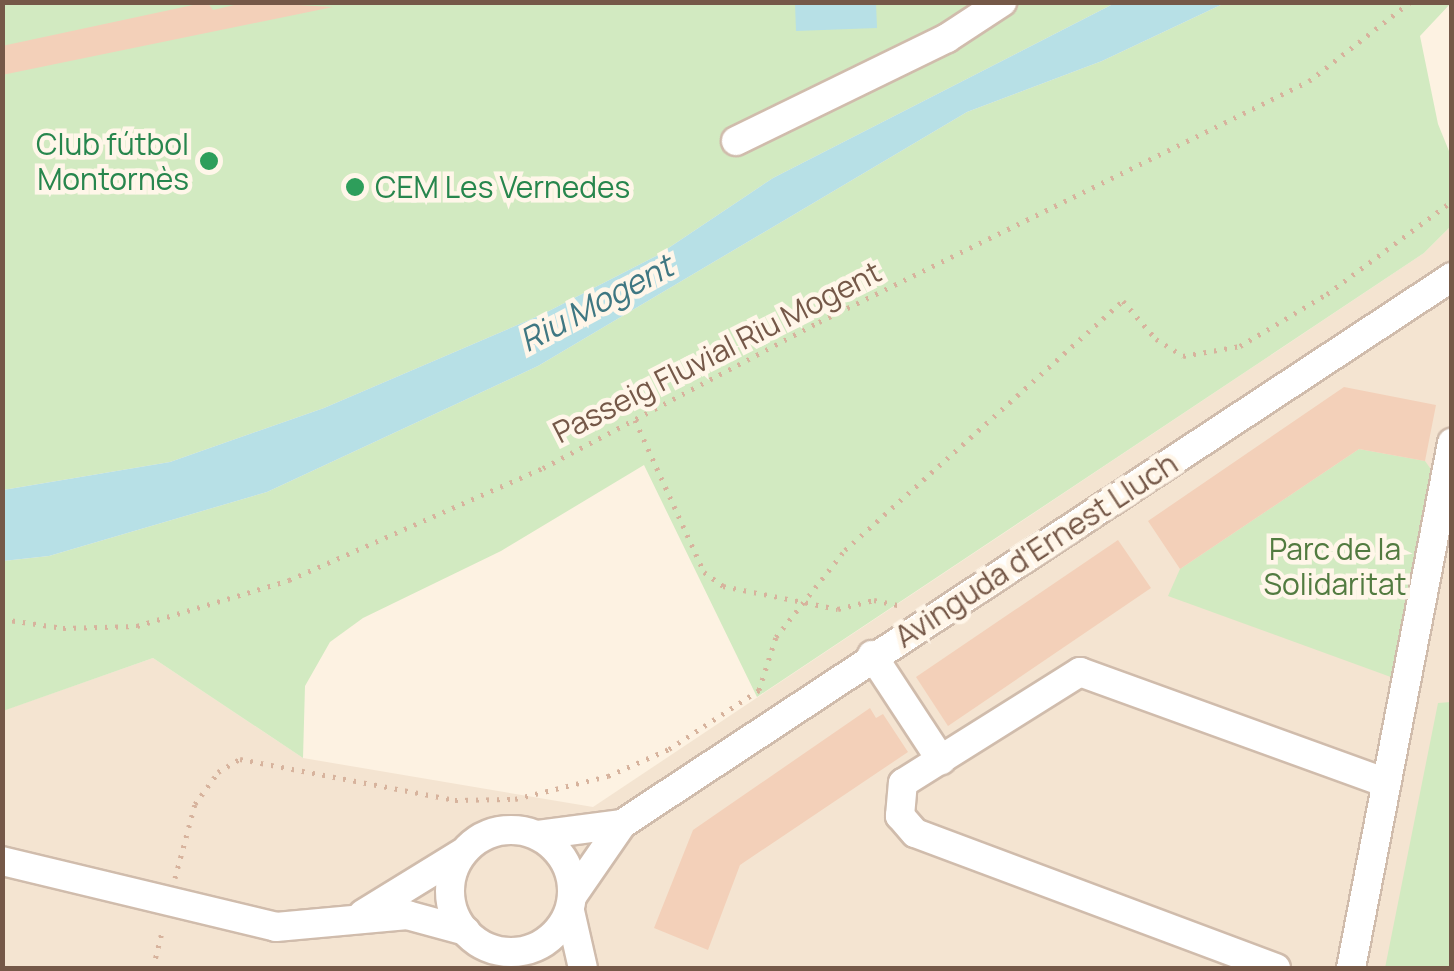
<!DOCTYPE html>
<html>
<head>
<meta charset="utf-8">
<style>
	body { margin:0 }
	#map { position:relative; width:1454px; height:971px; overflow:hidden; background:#fdf2e2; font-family:Manrope,sans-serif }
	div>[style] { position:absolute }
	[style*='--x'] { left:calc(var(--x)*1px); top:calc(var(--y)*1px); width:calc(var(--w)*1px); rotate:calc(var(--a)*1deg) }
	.residential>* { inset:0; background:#f4e4d1 }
	.green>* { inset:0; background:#d2eac1 }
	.water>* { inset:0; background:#b7e0e6 }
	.building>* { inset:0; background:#f3d0b9 }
	.path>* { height:5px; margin-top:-2.5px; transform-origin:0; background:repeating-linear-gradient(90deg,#d7b39d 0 2.5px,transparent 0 10.5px) }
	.roads { filter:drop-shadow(2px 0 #d0bcac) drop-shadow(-2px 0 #d0bcac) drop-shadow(0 2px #d0bcac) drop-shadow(0 -2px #d0bcac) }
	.minor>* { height:28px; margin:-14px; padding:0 14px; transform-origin:14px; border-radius:14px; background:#fff }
	.minor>.ring { margin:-14px; padding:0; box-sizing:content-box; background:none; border:28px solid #fff; border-radius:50% }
	.dots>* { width:28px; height:28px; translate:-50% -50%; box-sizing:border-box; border:5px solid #fff6e9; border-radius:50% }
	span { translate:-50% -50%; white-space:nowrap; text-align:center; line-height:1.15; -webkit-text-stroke:9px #fff6e9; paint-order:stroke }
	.leisure-label { font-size:30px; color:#27864d }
	.right { translate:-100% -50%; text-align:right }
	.left { translate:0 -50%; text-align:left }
	.street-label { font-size:30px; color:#755848 }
	.park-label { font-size:30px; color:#527b40 }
	.water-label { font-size:32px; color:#3f7782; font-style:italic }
	.frame { position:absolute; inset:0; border:5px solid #755848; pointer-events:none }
</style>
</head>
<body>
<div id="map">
	<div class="residential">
		<i style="clip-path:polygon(1451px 226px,1451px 968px,3px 968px,2px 711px,153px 658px,303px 758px,593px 807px,1424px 253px)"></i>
	</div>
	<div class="green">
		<i style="clip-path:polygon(3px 3px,1115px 3px,773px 178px,658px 255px,543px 314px,324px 408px,170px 462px,3px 490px)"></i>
		<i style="clip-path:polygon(1225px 3px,1451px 3px,1420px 36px,1438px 124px,1451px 156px,1451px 226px,1424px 253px,757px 697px,644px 465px,501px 551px,363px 618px,330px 642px,305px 686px,303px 758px,153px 658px,3px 711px,3px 561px,49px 556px,267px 492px,538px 366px,967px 112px,1102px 61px)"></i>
		<i style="clip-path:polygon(1359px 449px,1425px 461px,1438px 479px,1399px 680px,1168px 596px,1180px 569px)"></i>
		<i style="clip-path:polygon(1451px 702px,1451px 968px,1385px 968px,1438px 703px)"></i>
	</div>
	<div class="water">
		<i style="clip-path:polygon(795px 3px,876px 3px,877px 28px,796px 31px)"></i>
		<i style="clip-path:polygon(1115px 3px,1225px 3px,1102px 61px,967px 112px,538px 366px,267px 492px,49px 556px,3px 561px,3px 490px,170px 462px,324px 408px,543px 314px,658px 255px,773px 178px)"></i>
	</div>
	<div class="building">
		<i style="clip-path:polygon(207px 2px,213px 10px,247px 2px,333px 7px,2px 75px,2px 46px)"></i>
		<i style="clip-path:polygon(1344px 387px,1436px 405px,1425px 461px,1359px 449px,1180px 569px,1148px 521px)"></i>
		<i style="clip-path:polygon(1118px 540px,1151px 588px,948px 726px,916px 677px)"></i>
		<i style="clip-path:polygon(870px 708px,876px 718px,883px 714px,908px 752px,740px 865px,708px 950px,654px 928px,693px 830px)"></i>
	</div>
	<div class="path">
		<i style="--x:635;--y:420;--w:167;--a:65.6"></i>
		<i style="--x:704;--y:572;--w:24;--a:36"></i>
		<i style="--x:723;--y:586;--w:117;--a:11.3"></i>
		<i style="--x:838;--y:609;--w:37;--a:-14"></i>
		<i style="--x:874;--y:600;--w:30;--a:12"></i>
		<i style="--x:2;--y:619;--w:62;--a:8.4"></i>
		<i style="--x:63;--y:628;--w:74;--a:-1.5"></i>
		<i style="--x:137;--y:626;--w:159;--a:-16.8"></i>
		<i style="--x:289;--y:580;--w:278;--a:-23.8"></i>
		<i style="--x:543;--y:468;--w:312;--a:-27.9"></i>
		<i style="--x:819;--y:322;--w:546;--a:-26.19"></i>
		<i style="--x:1309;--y:81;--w:128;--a:-38"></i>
		<i style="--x:175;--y:878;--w:77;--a:-74.9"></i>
		<i style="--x:195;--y:804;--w:39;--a:-54"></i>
		<i style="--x:218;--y:772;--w:26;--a:-31"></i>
		<i style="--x:240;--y:759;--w:219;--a:10.8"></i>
		<i style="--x:455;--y:800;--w:60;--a:-1"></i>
		<i style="--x:515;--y:799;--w:96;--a:-13.9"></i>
		<i style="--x:608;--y:776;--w:67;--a:-23.9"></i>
		<i style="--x:669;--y:749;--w:108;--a:-33.2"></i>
		<i style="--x:759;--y:690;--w:56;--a:-72.2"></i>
		<i style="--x:776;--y:637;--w:111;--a:-51.6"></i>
		<i style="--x:845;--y:550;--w:373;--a:-41.9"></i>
		<i style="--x:1123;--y:301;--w:50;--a:49"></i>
		<i style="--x:1156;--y:339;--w:32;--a:32"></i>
		<i style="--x:1183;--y:356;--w:58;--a:-10"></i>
		<i style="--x:1240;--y:346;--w:101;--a:-30.9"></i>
		<i style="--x:1327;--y:294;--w:156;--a:-36.6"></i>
		<i style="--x:153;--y:968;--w:41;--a:-76"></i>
	</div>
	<div class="roads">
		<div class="minor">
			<i style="--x:736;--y:141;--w:235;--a:-26"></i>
			<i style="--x:947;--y:38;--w:66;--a:-33.2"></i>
			<i style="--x:872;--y:655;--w:126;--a:56.7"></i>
			<i class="ring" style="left:450px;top:830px;width:94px;height:94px"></i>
			<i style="--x:538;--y:835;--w:85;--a:-7.5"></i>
			<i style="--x:622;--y:824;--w:994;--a:-33.39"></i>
			<i style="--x:2;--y:861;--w:282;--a:13.5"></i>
			<i style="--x:276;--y:927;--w:132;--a:-5.2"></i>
			<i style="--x:407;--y:915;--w:61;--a:15.2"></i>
			<i style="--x:573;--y:895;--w:86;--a:-55.4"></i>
			<i style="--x:570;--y:911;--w:58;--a:77.2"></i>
			<i style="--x:363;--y:914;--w:116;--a:-31.6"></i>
			<i style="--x:1276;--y:968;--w:385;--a:-159.5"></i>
			<i style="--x:915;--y:833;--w:23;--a:-131"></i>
			<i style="--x:900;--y:816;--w:33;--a:-85"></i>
			<i style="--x:903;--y:783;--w:209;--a:-32.1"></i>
			<i style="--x:1080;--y:672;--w:326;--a:19.9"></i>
			<i style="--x:1351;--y:968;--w:535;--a:-79.11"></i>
		</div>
	</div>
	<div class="dots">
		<i style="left:209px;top:161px;background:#2e9e5b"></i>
		<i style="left:355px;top:187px;background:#2e9e5b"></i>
	</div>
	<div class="leisure-label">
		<span class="right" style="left:189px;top:161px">Club fútbol<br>Montornès</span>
		<span class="left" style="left:375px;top:187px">CEM Les Vernedes</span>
	</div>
	<div class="street-label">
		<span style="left:717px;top:352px;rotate:-27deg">Passeig Fluvial Riu Mogent</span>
		<span style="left:1036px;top:550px;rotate:-33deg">Avinguda d'Ernest Lluch</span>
	</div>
	<div class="park-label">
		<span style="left:1335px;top:566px">Parc de la<br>Solidaritat</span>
	</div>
	<div class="water-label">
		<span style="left:596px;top:303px;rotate:-28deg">Riu Mogent</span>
	</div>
	<div class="frame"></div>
</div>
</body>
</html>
